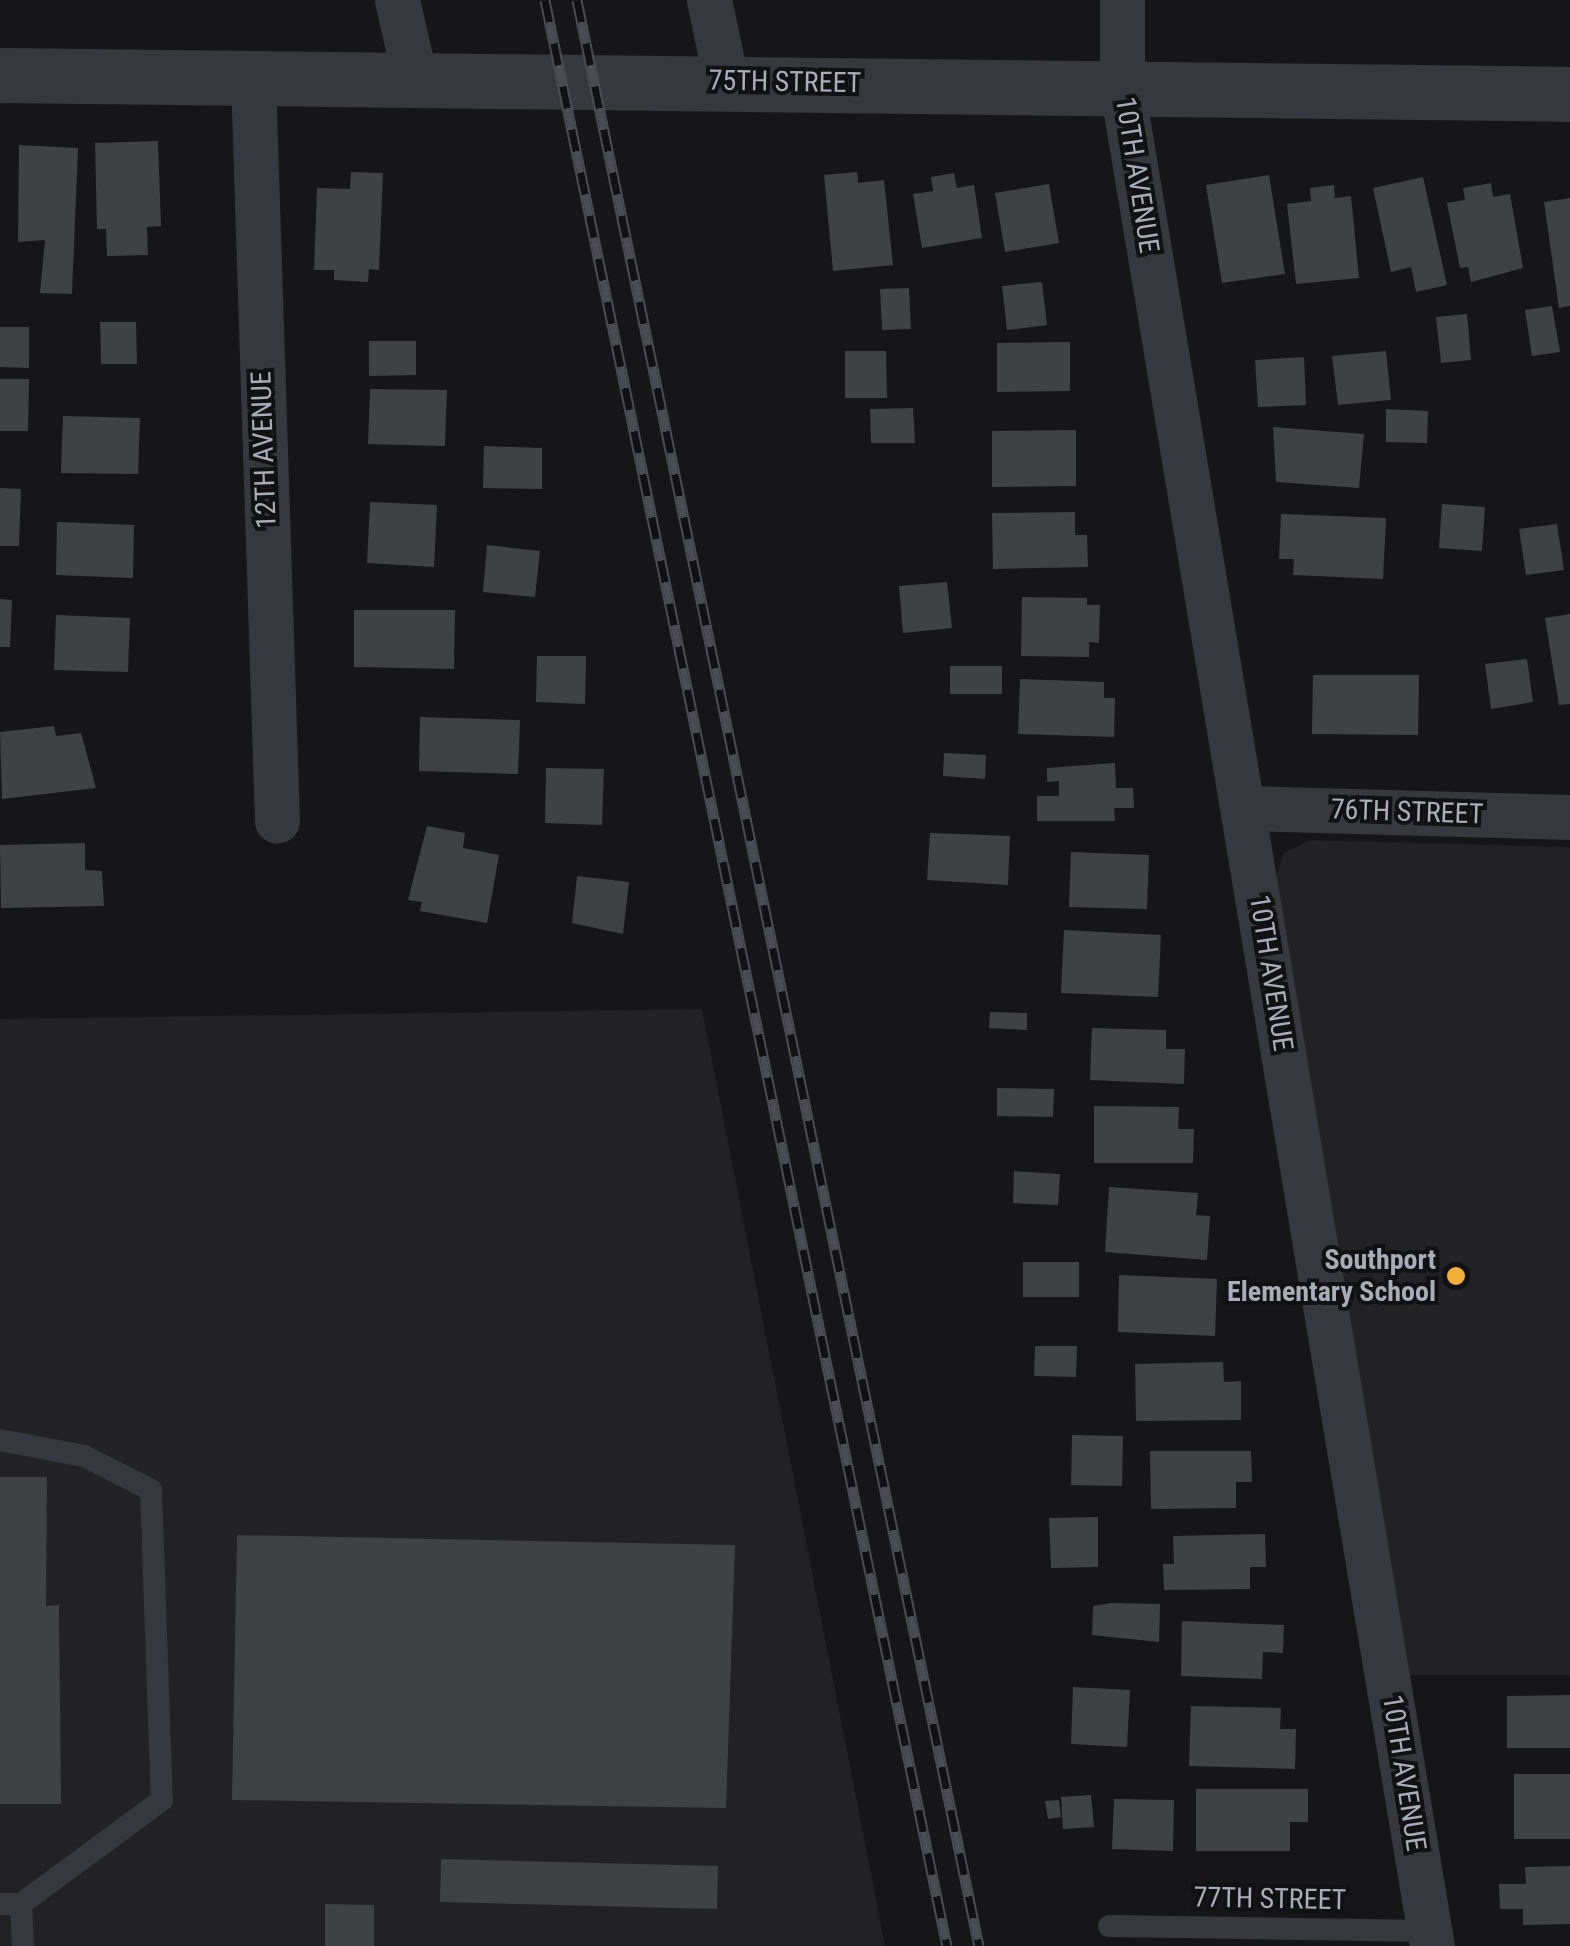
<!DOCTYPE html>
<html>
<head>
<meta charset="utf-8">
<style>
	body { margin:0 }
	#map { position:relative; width:1570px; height:1946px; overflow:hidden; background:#161618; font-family:"Roboto Condensed",sans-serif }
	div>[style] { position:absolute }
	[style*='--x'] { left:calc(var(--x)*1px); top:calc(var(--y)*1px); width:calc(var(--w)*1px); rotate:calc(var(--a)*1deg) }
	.built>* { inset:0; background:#222225 }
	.building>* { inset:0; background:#404145 }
	.service>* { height:22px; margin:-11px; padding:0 11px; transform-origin:11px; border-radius:11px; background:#37383d }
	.minor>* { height:45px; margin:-22.5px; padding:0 22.5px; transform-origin:22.5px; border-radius:22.5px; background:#37383d }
	.tertiary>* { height:55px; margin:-27.5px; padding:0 27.5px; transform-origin:27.5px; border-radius:27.5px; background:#37383d }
	.rail>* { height:11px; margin-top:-5.5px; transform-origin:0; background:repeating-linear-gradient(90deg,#111113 0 22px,#4a4c52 0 44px); box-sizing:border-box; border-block:2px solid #4a4c52 }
	.dots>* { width:28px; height:28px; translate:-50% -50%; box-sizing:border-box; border:5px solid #111113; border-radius:50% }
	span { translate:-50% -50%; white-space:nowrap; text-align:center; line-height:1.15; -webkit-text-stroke:8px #111113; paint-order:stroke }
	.street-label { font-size:28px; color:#a8adb8 }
	.poi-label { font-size:28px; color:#a8adb8; font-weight:700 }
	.right { translate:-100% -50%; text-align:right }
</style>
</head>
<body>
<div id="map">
	<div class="built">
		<i style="clip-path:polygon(1310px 840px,1570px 847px,1570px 1675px,1406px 1675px,1276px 877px,1284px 853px)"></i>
		<i style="clip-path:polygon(702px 1009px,885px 1946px,0 1946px,0 1019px)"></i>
	</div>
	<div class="building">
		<i style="clip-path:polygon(158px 141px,161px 226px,147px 227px,148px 255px,107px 256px,106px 229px,97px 229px,95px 143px)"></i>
		<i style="clip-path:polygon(19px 145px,78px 148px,72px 294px,40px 293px,45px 240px,18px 242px)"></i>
		<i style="clip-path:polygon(351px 172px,383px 173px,379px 270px,369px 269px,368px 282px,334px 280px,334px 270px,314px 270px,317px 188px,350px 189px)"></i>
		<i style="clip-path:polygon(857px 172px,858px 183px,884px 180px,893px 265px,833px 271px,824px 175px)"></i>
		<i style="clip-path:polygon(954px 173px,957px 188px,974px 185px,982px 238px,922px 248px,913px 194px,933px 191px,931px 177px)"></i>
		<i style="clip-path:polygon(1269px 175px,1285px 274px,1222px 283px,1206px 185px)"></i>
		<i style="clip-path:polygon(1423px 177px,1447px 285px,1416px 292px,1411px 267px,1391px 272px,1373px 188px)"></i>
		<i style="clip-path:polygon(1491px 183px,1493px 197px,1510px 194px,1523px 268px,1471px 282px,1468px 267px,1460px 268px,1447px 203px,1465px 200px,1463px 188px)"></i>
		<i style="clip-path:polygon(1049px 184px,1059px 243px,1005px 252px,995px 193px)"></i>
		<i style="clip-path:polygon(1334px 185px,1335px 198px,1351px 196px,1359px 278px,1296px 284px,1287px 204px,1311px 201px,1310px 188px)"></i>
		<i style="clip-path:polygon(1570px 198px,1570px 306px,1559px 308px,1544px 202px)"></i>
		<i style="clip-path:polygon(1042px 282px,1047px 325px,1007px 330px,1002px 286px)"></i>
		<i style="clip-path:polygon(909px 288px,911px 329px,882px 330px,880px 289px)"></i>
		<i style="clip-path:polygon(1552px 306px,1560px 352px,1532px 356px,1525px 310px)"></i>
		<i style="clip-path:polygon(1467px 314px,1471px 360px,1441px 363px,1436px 317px)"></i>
		<i style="clip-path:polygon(100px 322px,136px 322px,137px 364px,101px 364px)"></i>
		<i style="clip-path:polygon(0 327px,29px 327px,29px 368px,0 367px)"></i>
		<i style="clip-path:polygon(369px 341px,416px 341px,416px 375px,369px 376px)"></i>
		<i style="clip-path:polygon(1070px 342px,1070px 391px,997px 392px,997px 343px)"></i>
		<i style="clip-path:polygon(845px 351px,886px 351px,887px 398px,845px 398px)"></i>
		<i style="clip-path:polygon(1386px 351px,1391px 400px,1338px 405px,1332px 356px)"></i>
		<i style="clip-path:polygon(1304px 357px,1306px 405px,1258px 407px,1255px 360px)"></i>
		<i style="clip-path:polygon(0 379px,29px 379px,28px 431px,0 431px)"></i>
		<i style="clip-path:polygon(370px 389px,447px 390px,445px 446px,368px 444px)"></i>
		<i style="clip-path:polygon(913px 408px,915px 443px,871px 443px,870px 409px)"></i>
		<i style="clip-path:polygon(1386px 409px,1428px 411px,1427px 443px,1386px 442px)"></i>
		<i style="clip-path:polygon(63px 416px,140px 418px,138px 474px,61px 473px)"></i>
		<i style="clip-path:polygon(1273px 427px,1364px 434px,1359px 488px,1276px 482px)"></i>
		<i style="clip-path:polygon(1076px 430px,1076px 486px,992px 487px,992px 431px)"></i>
		<i style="clip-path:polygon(484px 446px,542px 448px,542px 489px,483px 488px)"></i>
		<i style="clip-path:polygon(0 488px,21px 489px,19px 546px,0 546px)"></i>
		<i style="clip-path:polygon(370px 502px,437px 505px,434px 567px,367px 563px)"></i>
		<i style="clip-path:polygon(1442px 504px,1485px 507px,1482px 551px,1439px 548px)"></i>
		<i style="clip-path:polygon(1075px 512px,1075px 535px,1087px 535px,1088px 567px,993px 569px,992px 513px)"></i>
		<i style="clip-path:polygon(1281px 514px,1386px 518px,1383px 579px,1293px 575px,1294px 559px,1279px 559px)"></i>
		<i style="clip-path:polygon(57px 522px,134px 525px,133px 578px,56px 575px)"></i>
		<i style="clip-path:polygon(1557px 524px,1564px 570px,1526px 575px,1519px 529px)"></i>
		<i style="clip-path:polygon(487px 545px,540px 551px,535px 597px,483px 592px)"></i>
		<i style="clip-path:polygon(947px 582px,952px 628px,903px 633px,899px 586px)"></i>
		<i style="clip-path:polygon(1022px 597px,1087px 598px,1087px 605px,1100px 605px,1099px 643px,1089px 642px,1089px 657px,1021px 656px)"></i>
		<i style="clip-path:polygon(0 599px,12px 600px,10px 647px,0 647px)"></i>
		<i style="clip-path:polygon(354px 610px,455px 610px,454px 669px,354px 667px)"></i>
		<i style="clip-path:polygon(1570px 614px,1570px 704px,1559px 705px,1545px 618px)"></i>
		<i style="clip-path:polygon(56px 615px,130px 618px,128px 672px,54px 670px)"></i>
		<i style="clip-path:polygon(537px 656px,586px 656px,585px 704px,536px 702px)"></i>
		<i style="clip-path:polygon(1527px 659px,1533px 702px,1491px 709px,1485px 664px)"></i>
		<i style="clip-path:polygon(950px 666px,1002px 666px,1002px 694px,950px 694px)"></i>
		<i style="clip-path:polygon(1313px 675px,1419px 675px,1418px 735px,1312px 734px)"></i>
		<i style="clip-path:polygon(1020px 679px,1104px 682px,1104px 698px,1115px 698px,1114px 737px,1018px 734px)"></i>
		<i style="clip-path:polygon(420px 717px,520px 720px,518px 774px,419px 771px)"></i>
		<i style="clip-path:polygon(54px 726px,56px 736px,81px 733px,96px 788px,2px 799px,0 732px)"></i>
		<i style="clip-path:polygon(944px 753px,986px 755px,985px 779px,943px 776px)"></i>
		<i style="clip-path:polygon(1115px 763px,1116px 788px,1133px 788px,1134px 808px,1114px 808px,1115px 821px,1037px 821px,1037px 796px,1059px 796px,1059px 781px,1047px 782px,1047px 768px)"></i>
		<i style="clip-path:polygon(546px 768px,604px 769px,602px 825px,545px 823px)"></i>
		<i style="clip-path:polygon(427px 826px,465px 833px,463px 848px,499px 855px,487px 923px,420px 911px,422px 902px,408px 900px)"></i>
		<i style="clip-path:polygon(930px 833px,1010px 836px,1008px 885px,927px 880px)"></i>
		<i style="clip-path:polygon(85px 843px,85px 870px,102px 871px,104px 906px,1px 908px,0 845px)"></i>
		<i style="clip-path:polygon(1071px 852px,1149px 855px,1147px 909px,1069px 907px)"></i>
		<i style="clip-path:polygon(577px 876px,629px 882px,623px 934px,572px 923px)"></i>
		<i style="clip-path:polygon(1064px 930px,1161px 935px,1158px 997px,1061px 993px)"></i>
		<i style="clip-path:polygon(990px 1012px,1027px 1013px,1027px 1030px,989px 1028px)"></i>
		<i style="clip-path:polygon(1092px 1028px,1166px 1030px,1166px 1049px,1185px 1049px,1184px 1084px,1090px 1080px)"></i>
		<i style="clip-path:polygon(997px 1088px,1054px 1089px,1053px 1117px,997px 1116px)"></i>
		<i style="clip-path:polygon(1094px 1106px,1179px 1107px,1178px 1129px,1194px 1129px,1193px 1163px,1094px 1163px)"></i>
		<i style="clip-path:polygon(1014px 1171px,1060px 1174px,1058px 1205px,1013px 1203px)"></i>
		<i style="clip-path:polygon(1109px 1187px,1198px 1193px,1196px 1215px,1210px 1216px,1207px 1260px,1105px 1252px)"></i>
		<i style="clip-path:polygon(1023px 1262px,1079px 1262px,1079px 1297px,1023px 1297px)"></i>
		<i style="clip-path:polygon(1119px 1275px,1217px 1279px,1215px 1336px,1118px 1332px)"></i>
		<i style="clip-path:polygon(1035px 1346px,1077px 1346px,1076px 1377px,1034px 1376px)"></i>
		<i style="clip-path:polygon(1223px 1362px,1224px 1382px,1241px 1381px,1241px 1420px,1136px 1421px,1135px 1364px)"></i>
		<i style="clip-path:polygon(1072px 1435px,1123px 1436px,1122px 1486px,1071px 1485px)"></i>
		<i style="clip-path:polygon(1150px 1451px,1251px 1451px,1252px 1482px,1236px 1482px,1236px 1508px,1151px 1509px)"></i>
		<i style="clip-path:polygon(0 1477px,47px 1477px,46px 1606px,59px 1605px,61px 1804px,0 1804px)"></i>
		<i style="clip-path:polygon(1098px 1517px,1098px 1567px,1051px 1568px,1049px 1518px)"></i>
		<i style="clip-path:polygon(1265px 1534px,1266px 1567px,1250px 1567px,1250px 1589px,1164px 1590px,1163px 1564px,1174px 1564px,1173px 1536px)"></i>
		<i style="clip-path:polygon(237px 1535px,735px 1545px,726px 1808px,232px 1800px)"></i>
		<i style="clip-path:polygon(1111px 1603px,1160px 1604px,1159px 1642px,1092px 1635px,1093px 1606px)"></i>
		<i style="clip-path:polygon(1182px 1621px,1284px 1625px,1283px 1653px,1263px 1652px,1262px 1679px,1181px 1676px)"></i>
		<i style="clip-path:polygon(1073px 1687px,1130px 1690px,1127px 1747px,1071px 1744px)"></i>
		<i style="clip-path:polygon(1570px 1695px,1570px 1748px,1507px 1748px,1507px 1696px)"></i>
		<i style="clip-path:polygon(1191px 1706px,1281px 1708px,1280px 1729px,1296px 1729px,1295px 1769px,1189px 1766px)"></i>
		<i style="clip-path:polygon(1514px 1774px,1570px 1774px,1570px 1839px,1514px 1839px)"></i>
		<i style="clip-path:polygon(1196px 1789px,1308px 1789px,1308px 1822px,1290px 1822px,1290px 1851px,1196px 1851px)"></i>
		<i style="clip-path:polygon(1091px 1795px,1094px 1827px,1063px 1829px,1061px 1797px)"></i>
		<i style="clip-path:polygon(1114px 1799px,1174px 1800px,1173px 1851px,1112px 1849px)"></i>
		<i style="clip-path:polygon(1059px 1800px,1061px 1817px,1048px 1819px,1045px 1801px)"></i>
		<i style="clip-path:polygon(441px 1859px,718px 1866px,717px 1909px,440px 1902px)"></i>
		<i style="clip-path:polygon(1570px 1866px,1570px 1924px,1523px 1925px,1523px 1909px,1500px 1909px,1499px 1884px,1526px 1884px,1525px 1867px)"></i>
		<i style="clip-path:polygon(325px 1904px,374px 1905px,374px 1946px,325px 1946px)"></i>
	</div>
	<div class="service">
		<i style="--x:0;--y:1440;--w:86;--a:10.8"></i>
		<i style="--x:84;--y:1456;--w:75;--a:26.9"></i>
		<i style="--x:151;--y:1490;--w:310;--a:88"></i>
		<i style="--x:162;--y:1800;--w:175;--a:143.6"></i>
		<i style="--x:0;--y:1904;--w:21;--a:0"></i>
		<i style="--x:21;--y:1904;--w:42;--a:87.3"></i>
		<i style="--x:1109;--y:1926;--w:321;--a:0.9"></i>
	</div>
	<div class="minor">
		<i style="--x:397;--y:0;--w:85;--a:77.1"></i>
		<i style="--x:709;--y:0;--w:82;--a:78"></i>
		<i style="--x:1122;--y:0;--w:88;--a:90"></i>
		<i style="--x:1122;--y:88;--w:1884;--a:80.53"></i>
		<i style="--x:253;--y:79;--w:742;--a:88.15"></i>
		<i style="--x:1244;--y:808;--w:326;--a:1.6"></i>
	</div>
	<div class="tertiary">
		<i style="--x:0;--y:75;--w:1570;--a:0.69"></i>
	</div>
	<div class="rail">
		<i style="--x:545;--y:0;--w:1987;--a:78.33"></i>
		<i style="--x:577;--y:0;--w:1987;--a:78.33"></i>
	</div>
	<div class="dots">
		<i style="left:1456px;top:1276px;background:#f2b134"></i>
	</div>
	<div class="street-label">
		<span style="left:785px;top:82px;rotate:1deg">75TH STREET</span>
		<span style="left:1137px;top:175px;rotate:81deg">10TH AVENUE</span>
		<span style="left:264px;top:450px;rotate:-92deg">12TH AVENUE</span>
		<span style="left:1407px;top:812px;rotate:2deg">76TH STREET</span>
		<span style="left:1271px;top:973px;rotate:81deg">10TH AVENUE</span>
		<span style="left:1404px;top:1773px;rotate:81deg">10TH AVENUE</span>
		<span style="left:1270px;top:1899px;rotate:1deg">77TH STREET</span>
	</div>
	<div class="poi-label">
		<span class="right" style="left:1436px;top:1276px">Southport<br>Elementary School</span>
	</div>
</div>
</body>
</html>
